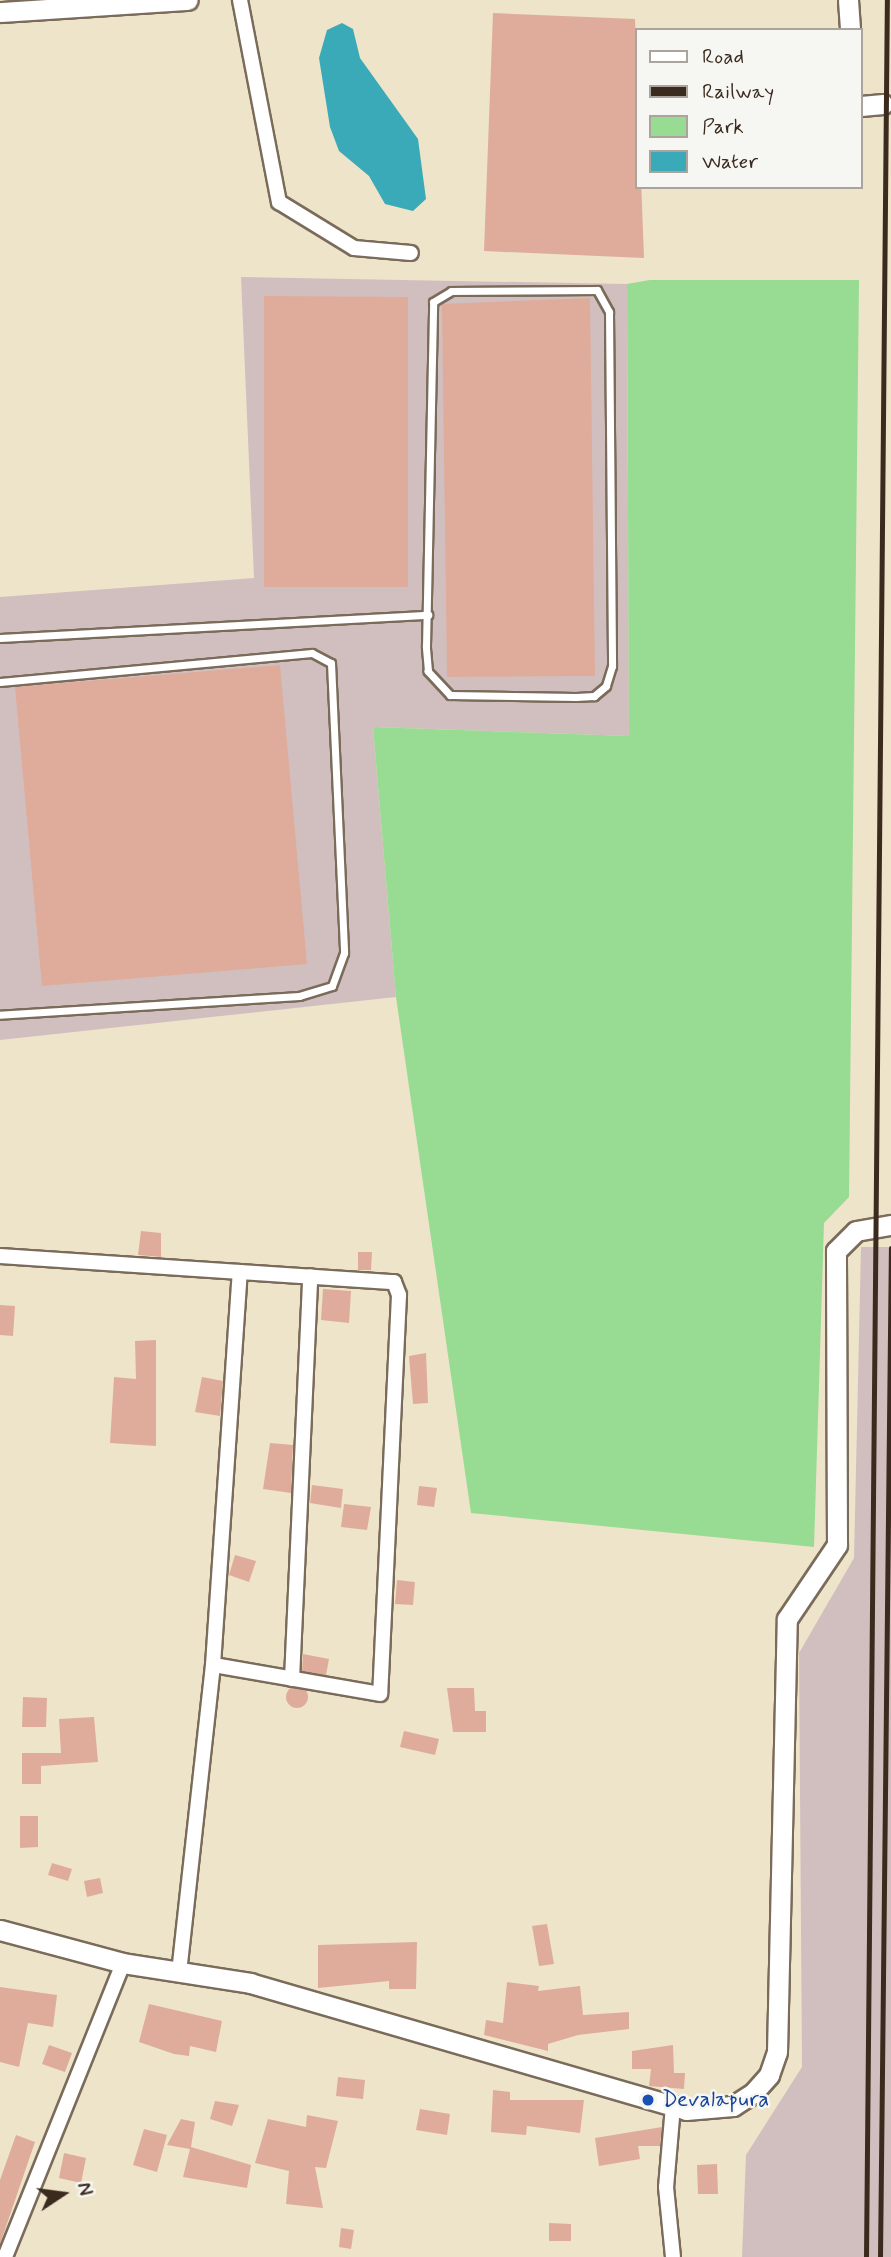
<!DOCTYPE html>
<html>
<head>
<meta charset="utf-8">
<style>
	body { margin:0 }
	#map { position:relative; width:891px; height:2257px; overflow:hidden; background:#eee4ca; font-family:Mynerve,sans-serif }
	div>[style] { position:absolute }
	[style*='--x'] { left:calc(var(--x)*1px); top:calc(var(--y)*1px); width:calc(var(--w)*1px); rotate:calc(var(--a)*1deg) }
	.industrial>* { inset:0; background:#d1bfbf }
	.green>* { inset:0; background:#98db92 }
	.water>* { inset:0; background:#3baab8 }
	.building>* { inset:0; background:#dfac9b }
	.round { border-radius:50% }
	.roads { filter:drop-shadow(2px 0 #7a6b5a) drop-shadow(-2px 0 #7a6b5a) drop-shadow(0 2px #7a6b5a) drop-shadow(0 -2px #7a6b5a) }
	.lane>* { height:7px; margin:-3.5px; padding:0 3.5px; transform-origin:3.5px; border-radius:3.5px; background:#fff }
	.street>* { height:14px; margin:-7px; padding:0 7px; transform-origin:7px; border-radius:7px; background:#fff }
	.secondary>* { height:19px; margin:-9.5px; padding:0 9.5px; transform-origin:9.5px; border-radius:9.5px; background:#fff }
	.rail>* { height:5px; margin:-2.5px; padding:0 2.5px; transform-origin:2.5px; border-radius:2.5px; background:#3b2a1e }
	.dots>* { width:19px; height:19px; translate:-50% -50%; box-sizing:border-box; border:4px solid #f6f6f2; border-radius:50% }
	span { translate:-50% -50%; white-space:nowrap; text-align:center; line-height:1.15; -webkit-text-stroke:5px #f6f6f2; paint-order:stroke }
	.transit-label { font-size:23px; color:#164399 }
	.left { translate:0 -50%; text-align:left }
	.legend { position:absolute; left:635px; top:28px; width:228px; height:161px; box-sizing:border-box; background:#f6f6f2; border:2px solid #aba49d; margin:0; padding:9px 12px; list-style:none; font-size:21px; color:#3b2a1e }
	.legend li { display:flex; align-items:center; gap:14px; height:35px }
	.legend b { width:35px; border:2px solid #aba49d }
	.north { position:absolute; left:28px; top:2159px; width:70px; height:70px; -webkit-text-stroke:5px #f6f6f2; paint-order:stroke; rotate:77deg; font-size:19px; font-weight:700; line-height:28px; text-align:center; color:#3b2a1e }
	.north::after { content:''; display:block; margin:auto; width:24px; height:32px; background:#3b2a1e; clip-path:polygon(50% 0,100% 100%,50% 72%,0 100%) }
</style>
</head>
<body>
<div id="map">
	<div class="industrial">
		<i style="clip-path:polygon(241px 277px,627px 284px,629px 736px,373px 727px,396px 997px,0 1040px,0 597px,254px 578px)"></i>
		<i style="clip-path:polygon(861px 1247px,891px 1247px,891px 2257px,742px 2257px,746px 2155px,802px 2067px,799px 1653px,854px 1558px)"></i>
	</div>
	<div class="green">
		<i style="clip-path:polygon(650px 280px,859px 280px,849px 1197px,824px 1223px,814px 1547px,471px 1513px,396px 997px,373px 727px,629px 736px,627px 284px)"></i>
	</div>
	<div class="water">
		<i style="clip-path:polygon(342px 23px,353px 29px,360px 58px,418px 139px,426px 199px,413px 211px,385px 204px,369px 176px,339px 151px,330px 127px,319px 58px,327px 30px)"></i>
	</div>
	<div class="building">
		<i style="clip-path:polygon(493px 13px,635px 19px,644px 258px,484px 251px)"></i>
		<i style="clip-path:polygon(264px 296px,408px 297px,408px 587px,264px 587px)"></i>
		<i style="clip-path:polygon(590px 298px,595px 676px,447px 677px,442px 304px)"></i>
		<i style="clip-path:polygon(280px 665px,307px 964px,42px 986px,15px 687px)"></i>
		<i style="clip-path:polygon(141px 1231px,161px 1233px,161px 1257px,138px 1255px)"></i>
		<i style="clip-path:polygon(358px 1252px,372px 1252px,371px 1270px,358px 1270px)"></i>
		<i style="clip-path:polygon(323px 1289px,351px 1291px,349px 1323px,321px 1320px)"></i>
		<i style="clip-path:polygon(0 1305px,15px 1306px,13px 1336px,0 1335px)"></i>
		<i style="clip-path:polygon(156px 1340px,156px 1446px,110px 1443px,114px 1377px,136px 1379px,135px 1341px)"></i>
		<i style="clip-path:polygon(426px 1353px,428px 1403px,413px 1404px,409px 1356px)"></i>
		<i style="clip-path:polygon(202px 1377px,223px 1381px,220px 1416px,195px 1412px)"></i>
		<i style="clip-path:polygon(270px 1443px,293px 1445px,291px 1493px,263px 1489px)"></i>
		<i style="clip-path:polygon(312px 1485px,343px 1489px,341px 1508px,310px 1503px)"></i>
		<i style="clip-path:polygon(419px 1486px,437px 1488px,434px 1507px,417px 1505px)"></i>
		<i style="clip-path:polygon(344px 1504px,371px 1507px,367px 1530px,341px 1527px)"></i>
		<i style="clip-path:polygon(235px 1555px,256px 1561px,249px 1582px,229px 1575px)"></i>
		<i style="clip-path:polygon(397px 1580px,415px 1582px,413px 1605px,395px 1604px)"></i>
		<i style="clip-path:polygon(303px 1654px,329px 1659px,326px 1675px,302px 1671px)"></i>
		<i class="round" style="left:286px;top:1686px;width:22px;height:22px"></i>
		<i style="clip-path:polygon(447px 1688px,474px 1688px,475px 1711px,486px 1711px,486px 1732px,453px 1732px)"></i>
		<i style="clip-path:polygon(23px 1697px,47px 1698px,46px 1727px,22px 1727px)"></i>
		<i style="clip-path:polygon(94px 1717px,98px 1762px,41px 1766px,41px 1784px,22px 1784px,22px 1753px,61px 1753px,59px 1719px)"></i>
		<i style="clip-path:polygon(404px 1731px,439px 1739px,435px 1755px,400px 1747px)"></i>
		<i style="clip-path:polygon(20px 1816px,38px 1816px,38px 1847px,20px 1848px)"></i>
		<i style="clip-path:polygon(52px 1863px,72px 1869px,68px 1881px,48px 1875px)"></i>
		<i style="clip-path:polygon(100px 1878px,103px 1893px,87px 1897px,84px 1881px)"></i>
		<i style="clip-path:polygon(547px 1924px,554px 1964px,539px 1966px,532px 1926px)"></i>
		<i style="clip-path:polygon(417px 1942px,416px 1989px,389px 1989px,389px 1981px,318px 1988px,318px 1945px)"></i>
		<i style="clip-path:polygon(507px 1982px,539px 1986px,538px 1991px,580px 1986px,583px 2015px,629px 2012px,629px 2029px,578px 2035px,548px 2044px,548px 2051px,484px 2035px,486px 2020px,503px 2023px)"></i>
		<i style="clip-path:polygon(0 1987px,57px 1995px,53px 2027px,28px 2023px,19px 2067px,0 2062px)"></i>
		<i style="clip-path:polygon(149px 2004px,222px 2021px,216px 2052px,190px 2046px,189px 2056px,174px 2054px,139px 2042px)"></i>
		<i style="clip-path:polygon(49px 2045px,72px 2053px,65px 2072px,42px 2064px)"></i>
		<i style="clip-path:polygon(673px 2045px,674px 2073px,685px 2073px,684px 2089px,649px 2086px,651px 2069px,632px 2069px,632px 2051px)"></i>
		<i style="clip-path:polygon(338px 2077px,365px 2080px,363px 2099px,336px 2096px)"></i>
		<i style="clip-path:polygon(493px 2090px,510px 2092px,510px 2100px,584px 2100px,580px 2133px,527px 2126px,526px 2135px,491px 2132px)"></i>
		<i style="clip-path:polygon(215px 2101px,239px 2105px,232px 2126px,210px 2119px)"></i>
		<i style="clip-path:polygon(420px 2109px,450px 2114px,447px 2135px,416px 2130px)"></i>
		<i style="clip-path:polygon(307px 2115px,338px 2121px,326px 2168px,315px 2167px,323px 2208px,286px 2204px,289px 2171px,255px 2163px,268px 2119px,306px 2127px)"></i>
		<i style="clip-path:polygon(181px 2119px,195px 2122px,191px 2147px,251px 2165px,247px 2188px,183px 2177px,190px 2149px,167px 2145px)"></i>
		<i style="clip-path:polygon(662px 2127px,660px 2146px,638px 2146px,640px 2159px,599px 2166px,595px 2138px)"></i>
		<i style="clip-path:polygon(144px 2129px,167px 2135px,157px 2172px,133px 2165px)"></i>
		<i style="clip-path:polygon(16px 2135px,35px 2142px,0 2244px,0 2180px)"></i>
		<i style="clip-path:polygon(64px 2153px,86px 2158px,81px 2183px,59px 2178px)"></i>
		<i style="clip-path:polygon(717px 2164px,718px 2194px,698px 2194px,697px 2165px)"></i>
		<i style="clip-path:polygon(549px 2223px,571px 2224px,571px 2241px,549px 2241px)"></i>
		<i style="clip-path:polygon(341px 2228px,354px 2230px,351px 2249px,339px 2247px)"></i>
	</div>
	<div class="roads">
		<div class="lane">
			<i style="--x:597;--y:290;--w:25;--a:61"></i>
			<i style="--x:609;--y:312;--w:354;--a:89.5"></i>
			<i style="--x:612;--y:666;--w:21;--a:107"></i>
			<i style="--x:606;--y:686;--w:16;--a:140"></i>
			<i style="--x:594;--y:696;--w:18;--a:177"></i>
			<i style="--x:576;--y:697;--w:126;--a:-179.1"></i>
			<i style="--x:450;--y:695;--w:33;--a:-133"></i>
			<i style="--x:428;--y:671;--w:25;--a:-95"></i>
			<i style="--x:426;--y:646;--w:344;--a:-88.8"></i>
			<i style="--x:433;--y:302;--w:21;--a:-31"></i>
			<i style="--x:451;--y:291;--w:146;--a:-0.4"></i>
			<i style="--x:0;--y:638;--w:429;--a:-3.1"></i>
			<i style="--x:0;--y:682;--w:313;--a:-5.3"></i>
			<i style="--x:312;--y:653;--w:21;--a:28"></i>
			<i style="--x:331;--y:663;--w:290;--a:87.4"></i>
			<i style="--x:344;--y:953;--w:35;--a:110"></i>
			<i style="--x:332;--y:986;--w:34;--a:163"></i>
			<i style="--x:299;--y:996;--w:300;--a:176.4"></i>
		</div>
		<div class="street">
			<i style="--x:240;--y:0;--w:206;--a:79.1"></i>
			<i style="--x:279;--y:202;--w:88;--a:31.5"></i>
			<i style="--x:354;--y:248;--w:57;--a:5"></i>
			<i style="--x:0;--y:1256;--w:395;--a:3.8"></i>
			<i style="--x:394;--y:1282;--w:14;--a:69"></i>
			<i style="--x:399;--y:1295;--w:399;--a:92.7"></i>
			<i style="--x:380;--y:1694;--w:169;--a:-170.1"></i>
			<i style="--x:213;--y:1665;--w:309;--a:96.3"></i>
			<i style="--x:213;--y:1665;--w:394;--a:-86.1"></i>
			<i style="--x:292;--y:1679;--w:403;--a:-87.4"></i>
			<i style="--x:673;--y:2106;--w:81;--a:94.9"></i>
			<i style="--x:666;--y:2187;--w:70;--a:84.3"></i>
			<i style="--x:5;--y:2257;--w:317;--a:-68.1"></i>
		</div>
		<div class="secondary">
			<i style="--x:848;--y:0;--w:30;--a:86"></i>
			<i style="--x:0;--y:12;--w:188;--a:-3.7"></i>
			<i style="--x:861;--y:106;--w:22;--a:-5"></i>
			<i style="--x:0;--y:1930;--w:127;--a:15"></i>
			<i style="--x:123;--y:1963;--w:129;--a:8.9"></i>
			<i style="--x:250;--y:1983;--w:454;--a:16.2"></i>
			<i style="--x:686;--y:2110;--w:47;--a:-4.9"></i>
			<i style="--x:733;--y:2106;--w:24;--a:-33"></i>
			<i style="--x:753;--y:2093;--w:24;--a:-48"></i>
			<i style="--x:769;--y:2075;--w:24;--a:-71"></i>
			<i style="--x:777;--y:2052;--w:433;--a:-88.7"></i>
			<i style="--x:787;--y:1619;--w:89;--a:-56"></i>
			<i style="--x:837;--y:1545;--w:294;--a:-90.2"></i>
			<i style="--x:836;--y:1251;--w:28;--a:-45"></i>
			<i style="--x:856;--y:1231;--w:36;--a:-10"></i>
		</div>
	</div>
	<div class="rail">
		<i style="--x:866;--y:2257;--w:2257;--a:-89.47"></i>
		<i style="--x:880;--y:2257;--w:1009;--a:-89.38"></i>
	</div>
	<div class="dots">
		<i style="left:648px;top:2100px;background:#1a4fb4"></i>
	</div>
	<div class="transit-label">
		<span class="left" style="left:662px;top:2100px">Devalapura</span>
	</div>
	<ul class="legend">
	<li><b style="height:9px;background:#fff"></b>Road</li>
	<li><b style="height:9px;background:#3b2a1e"></b>Railway</li>
	<li><b style="height:19px;background:#98db92"></b>Park</li>
	<li><b style="height:19px;background:#3baab8"></b>Water</li>
	</ul>
	<div class="north">N</div>
</div>
</body>
</html>
